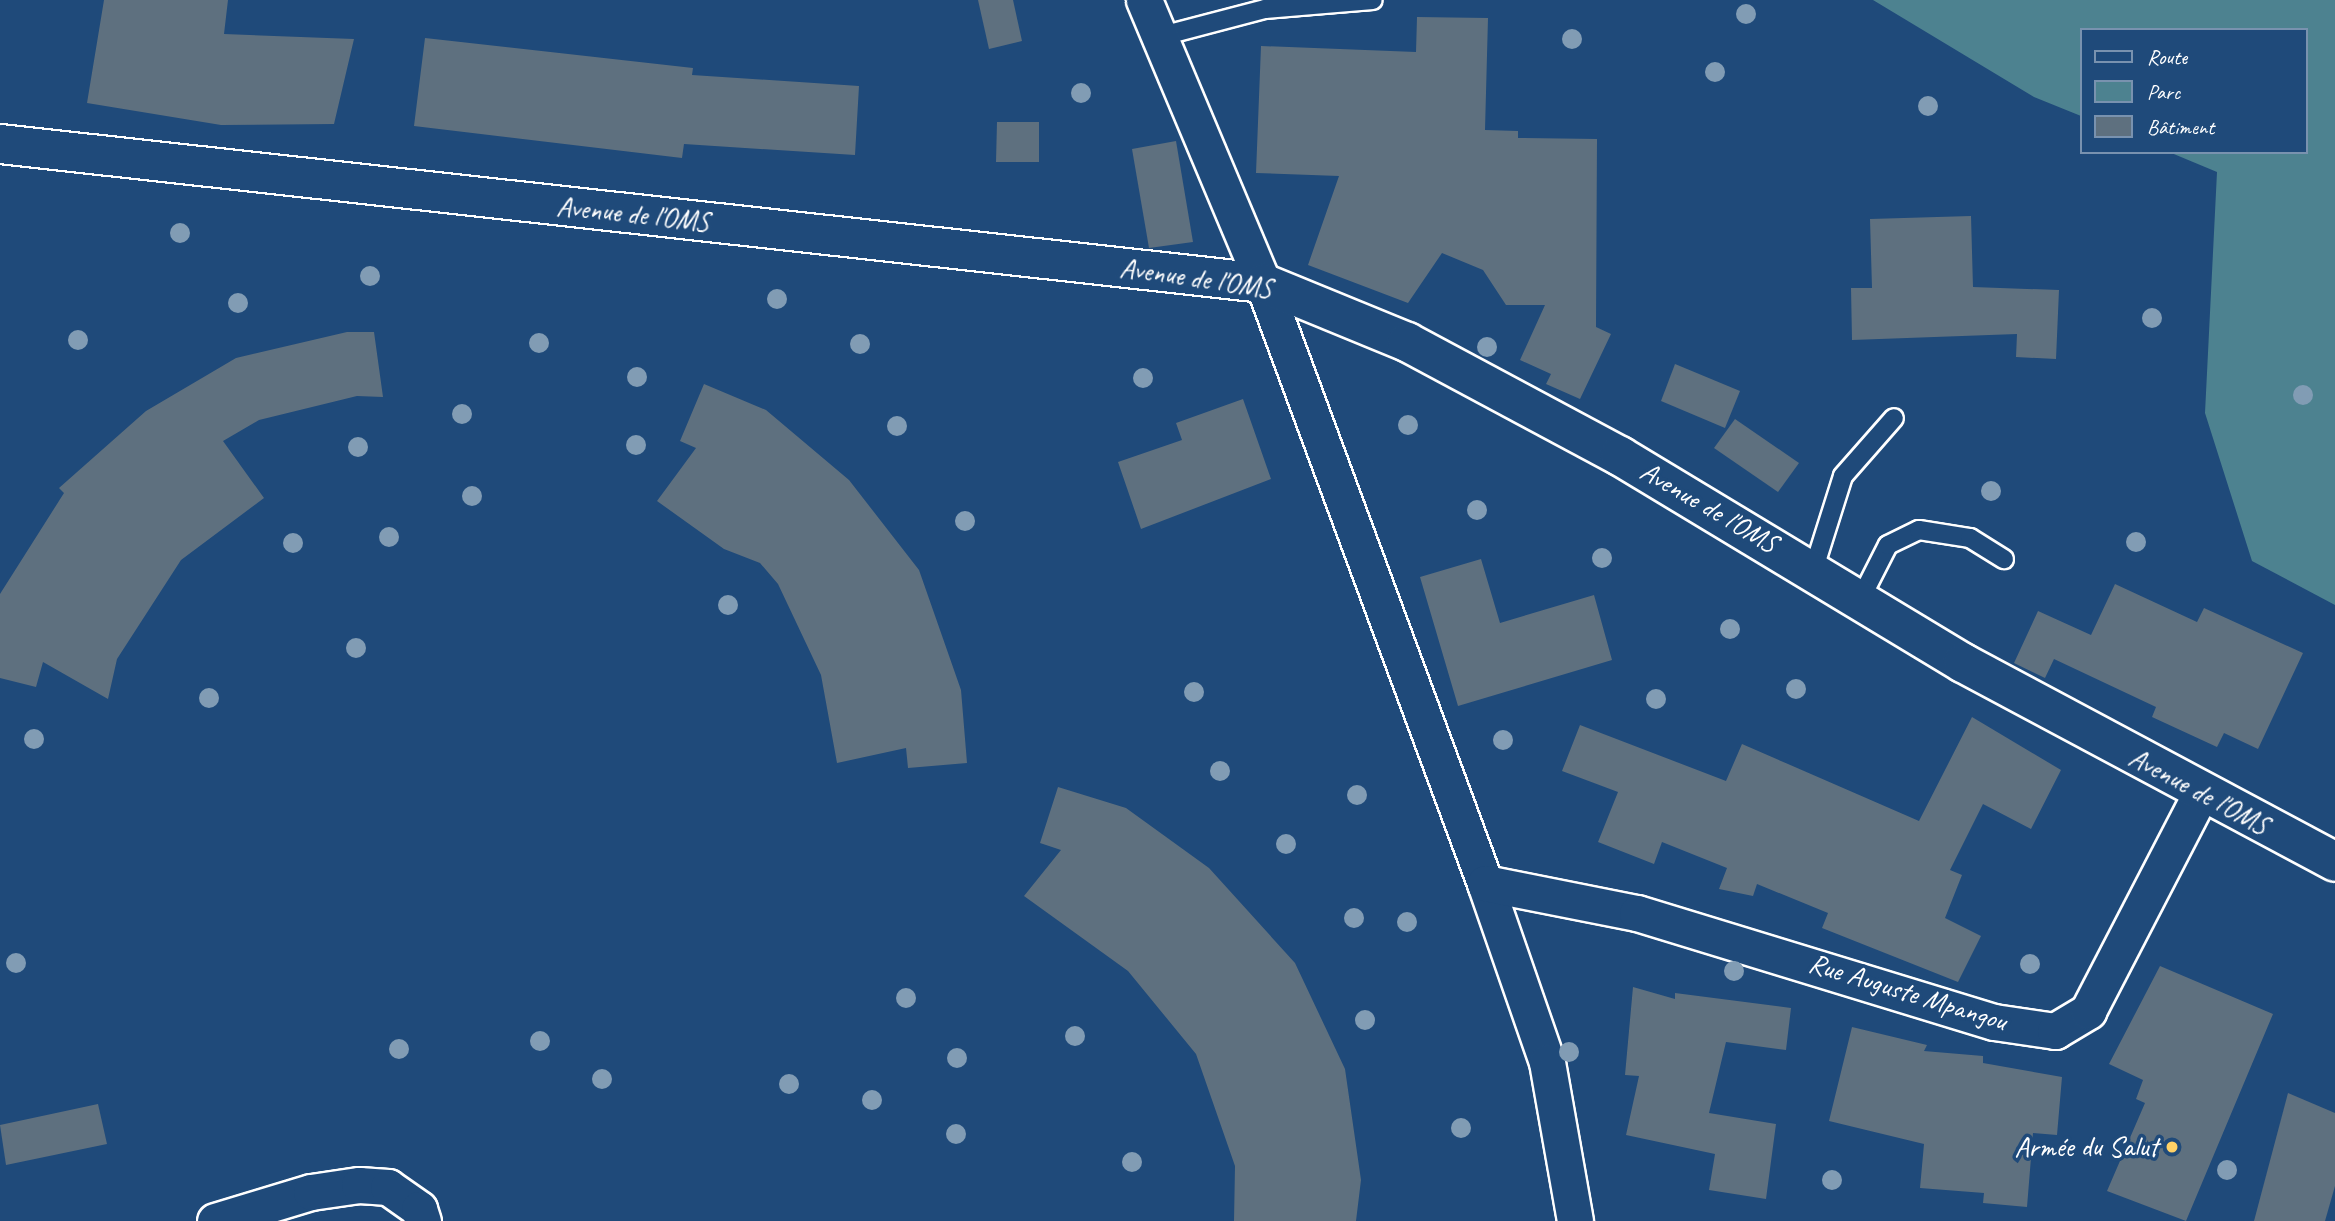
<!DOCTYPE html>
<html>
<head>
<meta charset="utf-8">
<style>
	body { margin:0 }
	#map { position:relative; width:2335px; height:1221px; overflow:hidden; background:#1f4a7a; font-family:Caveat,sans-serif }
	div>[style] { position:absolute }
	[style*='--x'] { left:calc(var(--x)*1px); top:calc(var(--y)*1px); width:calc(var(--w)*1px); rotate:calc(var(--a)*1deg) }
	.green>* { inset:0; background:#4d8290 }
	.building>* { inset:0; background:#5e707f }
	.roads { filter:drop-shadow(2px 0 #fff) drop-shadow(-2px 0 #fff) drop-shadow(0 2px #fff) drop-shadow(0 -2px #fff) }
	.lane>* { height:18px; margin:-9px; padding:0 9px; transform-origin:9px; border-radius:9px; background:#1f4a7a }
	.street>* { height:35px; margin:-17.5px; padding:0 17.5px; transform-origin:17.5px; border-radius:17.5px; background:#1f4a7a }
	.secondary>* { height:38px; margin:-19px; padding:0 19px; transform-origin:19px; border-radius:19px; background:#1f4a7a }
	.trees>* { width:20px; height:20px; margin:-10px; border-radius:50%; background:#819cb4 }
	.dots>* { width:19px; height:19px; translate:-50% -50%; box-sizing:border-box; border:4px solid #1f4a7a; border-radius:50% }
	span { translate:-50% -50%; white-space:nowrap; text-align:center; line-height:1.15; -webkit-text-stroke:7px #1f4a7a; paint-order:stroke }
	.street-label { font-size:28px; color:#fff }
	.poi-label { font-size:28px; color:#fff }
	.right { translate:-100% -50%; text-align:right }
	.legend { position:absolute; left:2080px; top:28px; width:228px; height:126px; box-sizing:border-box; background:#1f4a7a; border:2px solid #7992af; margin:0; padding:9px 12px; list-style:none; font-size:21px; color:#fff }
	.legend li { display:flex; align-items:center; gap:14px; height:35px }
	.legend b { width:35px; border:2px solid #7992af }
</style>
</head>
<body>
<div id="map">
	<div class="green">
		<i style="clip-path:polygon(1873px 0,2335px 0,2335px 605px,2252px 561px,2205px 413px,2217px 172px,2169px 152px,2305px 152px,2305px 30px,2081px 30px,2081px 116px,2034px 97px)"></i>
	</div>
	<div class="building">
		<i style="clip-path:polygon(104px 0,228px 0,224px 34px,354px 39px,334px 124px,221px 125px,87px 103px)"></i>
		<i style="clip-path:polygon(978px 0,1013px 0,1022px 41px,989px 49px)"></i>
		<i style="clip-path:polygon(1417px 17px,1488px 18px,1485px 130px,1518px 131px,1518px 138px,1597px 139px,1596px 327px,1611px 334px,1580px 399px,1546px 384px,1551px 374px,1520px 360px,1545px 305px,1506px 305px,1483px 270px,1442px 253px,1408px 303px,1308px 265px,1339px 176px,1256px 173px,1261px 46px,1416px 52px)"></i>
		<i style="clip-path:polygon(425px 38px,693px 68px,692px 75px,859px 86px,855px 155px,684px 144px,682px 158px,414px 126px)"></i>
		<i style="clip-path:polygon(997px 122px,1039px 122px,1039px 162px,996px 162px)"></i>
		<i style="clip-path:polygon(1176px 141px,1193px 242px,1149px 248px,1132px 149px)"></i>
		<i style="clip-path:polygon(1971px 216px,1973px 287px,2059px 290px,2056px 359px,2016px 357px,2017px 334px,1852px 340px,1851px 288px,1872px 288px,1870px 219px)"></i>
		<i style="clip-path:polygon(347px 332px,374px 332px,383px 397px,357px 396px,259px 420px,223px 441px,264px 498px,181px 560px,117px 659px,108px 699px,43px 662px,36px 687px,0 678px,0 594px,64px 493px,59px 488px,146px 411px,236px 358px)"></i>
		<i style="clip-path:polygon(1675px 364px,1740px 391px,1725px 428px,1661px 401px)"></i>
		<i style="clip-path:polygon(704px 384px,766px 410px,849px 480px,919px 570px,961px 690px,967px 763px,908px 768px,906px 748px,837px 763px,821px 675px,778px 584px,760px 563px,724px 549px,657px 501px,696px 448px,680px 441px)"></i>
		<i style="clip-path:polygon(1243px 399px,1271px 479px,1141px 529px,1118px 462px,1182px 440px,1176px 423px)"></i>
		<i style="clip-path:polygon(1735px 419px,1799px 463px,1778px 492px,1714px 448px)"></i>
		<i style="clip-path:polygon(1481px 559px,1500px 623px,1594px 595px,1612px 660px,1458px 706px,1420px 577px)"></i>
		<i style="clip-path:polygon(2115px 584px,2197px 622px,2204px 608px,2303px 653px,2258px 749px,2224px 733px,2217px 747px,2152px 717px,2156px 707px,2054px 659px,2045px 678px,2014px 663px,2038px 611px,2091px 635px)"></i>
		<i style="clip-path:polygon(1972px 717px,2061px 770px,2031px 829px,1983px 804px,1950px 870px,1962px 875px,1945px 918px,1981px 936px,1958px 982px,1822px 928px,1828px 913px,1757px 884px,1753px 896px,1719px 889px,1727px 868px,1662px 842px,1654px 864px,1598px 842px,1618px 792px,1562px 771px,1580px 725px,1726px 781px,1742px 744px,1919px 821px)"></i>
		<i style="clip-path:polygon(1058px 787px,1126px 808px,1209px 868px,1295px 963px,1345px 1069px,1361px 1180px,1356px 1221px,1234px 1221px,1235px 1166px,1196px 1054px,1128px 971px,1024px 896px,1061px 850px,1040px 843px)"></i>
		<i style="clip-path:polygon(2160px 966px,2273px 1014px,2186px 1221px,2107px 1191px,2145px 1103px,2136px 1099px,2143px 1080px,2109px 1064px)"></i>
		<i style="clip-path:polygon(1633px 987px,1675px 999px,1675px 993px,1791px 1008px,1786px 1050px,1726px 1042px,1709px 1113px,1776px 1124px,1766px 1199px,1709px 1190px,1715px 1154px,1626px 1135px,1639px 1076px,1625px 1075px)"></i>
		<i style="clip-path:polygon(1852px 1027px,1927px 1045px,1924px 1051px,1983px 1056px,1983px 1063px,2062px 1077px,2057px 1135px,2033px 1133px,2027px 1207px,1983px 1203px,1984px 1193px,1920px 1188px,1924px 1144px,1829px 1121px)"></i>
		<i style="clip-path:polygon(2288px 1093px,2335px 1113px,2335px 1186px,2325px 1221px,2254px 1221px)"></i>
		<i style="clip-path:polygon(98px 1104px,107px 1144px,6px 1165px,0 1125px)"></i>
	</div>
	<div class="roads">
		<div class="lane">
			<i style="--x:1158;--y:37;--w:111;--a:-14.7"></i>
			<i style="--x:1265;--y:9;--w:108;--a:-4.8"></i>
			<i style="--x:1814;--y:568;--w:96;--a:-72.5"></i>
			<i style="--x:1843;--y:476;--w:77;--a:-48.7"></i>
			<i style="--x:1861;--y:598;--w:59;--a:-63"></i>
			<i style="--x:1888;--y:545;--w:34;--a:-26"></i>
			<i style="--x:1919;--y:530;--w:52;--a:8.9"></i>
			<i style="--x:1970;--y:538;--w:40;--a:32"></i>
		</div>
		<div class="street">
			<i style="--x:1144;--y:0;--w:307;--a:67.2"></i>
			<i style="--x:1263;--y:283;--w:640;--a:69.7"></i>
			<i style="--x:1485;--y:883;--w:189;--a:70.9"></i>
			<i style="--x:1547;--y:1062;--w:161;--a:80"></i>
			<i style="--x:1485;--y:883;--w:155;--a:11.2"></i>
			<i style="--x:1637;--y:913;--w:373;--a:17"></i>
			<i style="--x:1994;--y:1022;--w:62;--a:8.4"></i>
			<i style="--x:2055;--y:1031;--w:39;--a:-31"></i>
			<i style="--x:2088;--y:1011;--w:246;--a:-62.6"></i>
			<i style="--x:215;--y:1221;--w:100;--a:-16.8"></i>
			<i style="--x:311;--y:1192;--w:49;--a:-8.3"></i>
			<i style="--x:359;--y:1185;--w:29;--a:4"></i>
			<i style="--x:388;--y:1187;--w:38;--a:35"></i>
			<i style="--x:419;--y:1209;--w:13;--a:72"></i>
		</div>
		<div class="secondary">
			<i style="--x:0;--y:144;--w:1271;--a:6.28"></i>
			<i style="--x:1263;--y:283;--w:156;--a:22.3"></i>
			<i style="--x:1407;--y:342;--w:242;--a:28.2"></i>
			<i style="--x:1620;--y:456;--w:401;--a:31.1"></i>
			<i style="--x:1963;--y:663;--w:422;--a:28.1"></i>
		</div>
	</div>
	<div class="trees">
		<i style="left:1746px;top:14px"></i>
		<i style="left:1572px;top:39px"></i>
		<i style="left:1715px;top:72px"></i>
		<i style="left:1081px;top:93px"></i>
		<i style="left:1928px;top:106px"></i>
		<i style="left:180px;top:233px"></i>
		<i style="left:370px;top:276px"></i>
		<i style="left:777px;top:299px"></i>
		<i style="left:238px;top:303px"></i>
		<i style="left:2152px;top:318px"></i>
		<i style="left:78px;top:340px"></i>
		<i style="left:539px;top:343px"></i>
		<i style="left:860px;top:344px"></i>
		<i style="left:1487px;top:347px"></i>
		<i style="left:637px;top:377px"></i>
		<i style="left:1143px;top:378px"></i>
		<i style="left:2303px;top:395px"></i>
		<i style="left:462px;top:414px"></i>
		<i style="left:1408px;top:425px"></i>
		<i style="left:897px;top:426px"></i>
		<i style="left:636px;top:445px"></i>
		<i style="left:358px;top:447px"></i>
		<i style="left:1991px;top:491px"></i>
		<i style="left:472px;top:496px"></i>
		<i style="left:1477px;top:510px"></i>
		<i style="left:965px;top:521px"></i>
		<i style="left:389px;top:537px"></i>
		<i style="left:2136px;top:542px"></i>
		<i style="left:293px;top:543px"></i>
		<i style="left:1602px;top:558px"></i>
		<i style="left:728px;top:605px"></i>
		<i style="left:1730px;top:629px"></i>
		<i style="left:356px;top:648px"></i>
		<i style="left:1796px;top:689px"></i>
		<i style="left:1194px;top:692px"></i>
		<i style="left:209px;top:698px"></i>
		<i style="left:1656px;top:699px"></i>
		<i style="left:34px;top:739px"></i>
		<i style="left:1503px;top:740px"></i>
		<i style="left:1220px;top:771px"></i>
		<i style="left:1357px;top:795px"></i>
		<i style="left:1286px;top:844px"></i>
		<i style="left:1354px;top:918px"></i>
		<i style="left:1407px;top:922px"></i>
		<i style="left:16px;top:963px"></i>
		<i style="left:2030px;top:964px"></i>
		<i style="left:1734px;top:971px"></i>
		<i style="left:906px;top:998px"></i>
		<i style="left:1365px;top:1020px"></i>
		<i style="left:1075px;top:1036px"></i>
		<i style="left:540px;top:1041px"></i>
		<i style="left:399px;top:1049px"></i>
		<i style="left:1569px;top:1052px"></i>
		<i style="left:957px;top:1058px"></i>
		<i style="left:602px;top:1079px"></i>
		<i style="left:789px;top:1084px"></i>
		<i style="left:872px;top:1100px"></i>
		<i style="left:1461px;top:1128px"></i>
		<i style="left:956px;top:1134px"></i>
		<i style="left:1132px;top:1162px"></i>
		<i style="left:2227px;top:1170px"></i>
		<i style="left:1832px;top:1180px"></i>
	</div>
	<div class="dots">
		<i style="left:2172px;top:1147px;background:#ffd166"></i>
	</div>
	<div class="street-label">
		<span style="left:633px;top:214px;rotate:6deg">Avenue de l'OMS</span>
		<span style="left:1196px;top:278px;rotate:8deg">Avenue de l'OMS</span>
		<span style="left:1709px;top:507px;rotate:30deg">Avenue de l'OMS</span>
		<span style="left:2199px;top:791px;rotate:28deg">Avenue de l'OMS</span>
		<span style="left:1908px;top:992px;rotate:17deg">Rue Auguste Mpangou</span>
	</div>
	<div class="poi-label">
		<span class="right" style="left:2158px;top:1147px">Armée du Salut</span>
	</div>
	<ul class="legend">
	<li><b style="height:9px;background:#1f4a7a"></b>Route</li>
	<li><b style="height:19px;background:#4d8290"></b>Parc</li>
	<li><b style="height:19px;background:#5e707f"></b>Bâtiment</li>
	</ul>
</div>
</body>
</html>
